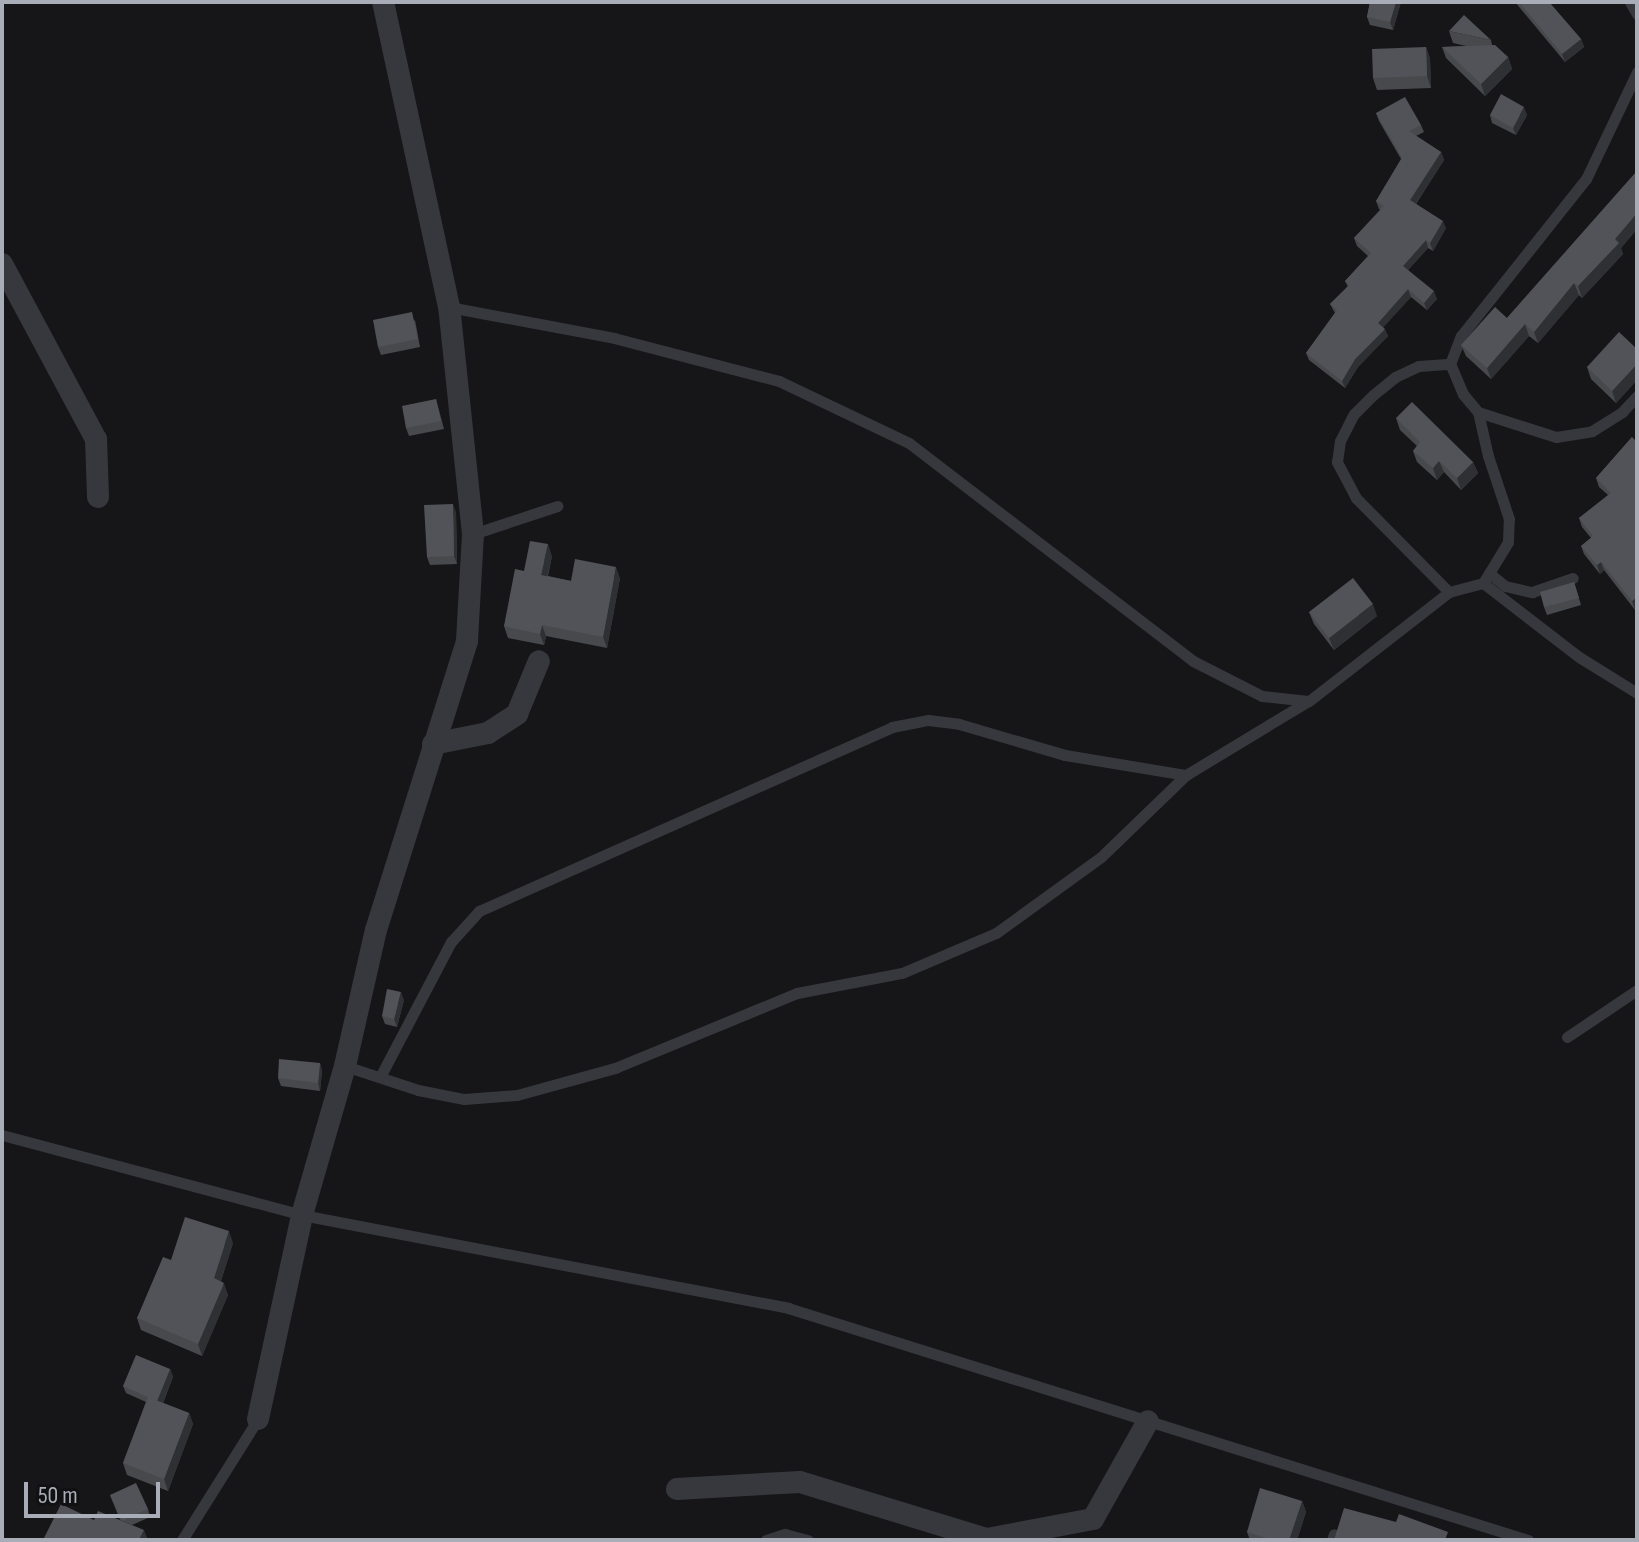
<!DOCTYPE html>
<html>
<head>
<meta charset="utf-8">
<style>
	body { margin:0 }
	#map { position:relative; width:1639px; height:1542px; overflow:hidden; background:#161618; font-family:"Sofia Sans Condensed",sans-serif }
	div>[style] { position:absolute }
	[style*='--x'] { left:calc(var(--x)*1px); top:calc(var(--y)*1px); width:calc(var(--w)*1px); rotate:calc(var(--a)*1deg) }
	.service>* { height:11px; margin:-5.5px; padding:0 5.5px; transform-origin:5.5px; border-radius:5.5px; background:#37383d }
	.minor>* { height:22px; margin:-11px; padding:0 11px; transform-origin:11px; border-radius:11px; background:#37383d }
	.wall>* { inset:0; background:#47494d }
	.shaded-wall>* { inset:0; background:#2f3033 }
	.building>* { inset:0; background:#525359 }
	span { translate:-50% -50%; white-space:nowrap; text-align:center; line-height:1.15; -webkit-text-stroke:6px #111113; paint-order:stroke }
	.frame { position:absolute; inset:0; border:4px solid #a8adb8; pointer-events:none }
	.scale { position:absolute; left:24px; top:1482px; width:136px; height:36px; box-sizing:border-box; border:4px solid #a8adb8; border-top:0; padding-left:10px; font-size:24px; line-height:28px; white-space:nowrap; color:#a8adb8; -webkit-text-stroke:6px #111113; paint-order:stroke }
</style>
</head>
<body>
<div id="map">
	<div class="service">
		<i style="--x:1630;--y:2;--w:14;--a:60"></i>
		<i style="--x:449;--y:307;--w:168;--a:10.6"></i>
		<i style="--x:614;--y:338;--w:171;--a:14.6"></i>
		<i style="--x:779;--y:381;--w:144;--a:25.5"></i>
		<i style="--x:909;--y:443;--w:358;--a:37.5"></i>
		<i style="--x:1193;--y:661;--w:77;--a:26.9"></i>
		<i style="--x:1262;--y:696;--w:47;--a:6.1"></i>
		<i style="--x:1309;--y:701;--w:177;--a:-37.9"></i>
		<i style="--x:1449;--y:592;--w:35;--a:-15"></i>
		<i style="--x:1483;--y:583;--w:48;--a:-58.6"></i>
		<i style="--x:1508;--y:542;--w:23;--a:-88"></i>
		<i style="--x:1509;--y:519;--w:66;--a:-108.4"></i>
		<i style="--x:1488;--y:456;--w:45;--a:-102.8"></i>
		<i style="--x:1478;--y:412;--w:23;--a:-130"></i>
		<i style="--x:1463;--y:394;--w:33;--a:-113"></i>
		<i style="--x:1450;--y:364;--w:30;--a:-69"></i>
		<i style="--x:1461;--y:336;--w:201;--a:-51.5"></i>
		<i style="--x:1586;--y:179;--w:119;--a:-64.5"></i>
		<i style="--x:1478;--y:412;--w:82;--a:17.8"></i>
		<i style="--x:1556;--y:437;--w:36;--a:-9"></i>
		<i style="--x:1592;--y:431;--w:36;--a:-32"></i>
		<i style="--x:1622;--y:412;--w:22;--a:-47"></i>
		<i style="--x:473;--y:534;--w:89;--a:-18.4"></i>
		<i style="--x:1489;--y:573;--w:21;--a:39"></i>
		<i style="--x:1505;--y:586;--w:28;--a:13"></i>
		<i style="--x:1532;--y:592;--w:43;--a:-18.9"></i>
		<i style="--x:1483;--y:583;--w:121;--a:37.6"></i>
		<i style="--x:1579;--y:657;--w:68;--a:31.8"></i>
		<i style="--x:1449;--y:592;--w:132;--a:-134.7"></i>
		<i style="--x:1356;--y:498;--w:41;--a:-117.8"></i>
		<i style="--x:1337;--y:462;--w:21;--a:-82"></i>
		<i style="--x:1340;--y:441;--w:30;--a:-63"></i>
		<i style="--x:1354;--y:414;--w:27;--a:-45"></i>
		<i style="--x:1373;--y:395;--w:28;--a:-39"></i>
		<i style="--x:1395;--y:377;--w:26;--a:-25"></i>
		<i style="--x:1419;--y:366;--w:31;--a:-4"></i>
		<i style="--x:1567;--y:1037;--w:84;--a:-33.9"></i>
		<i style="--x:345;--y:1066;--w:77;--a:18.2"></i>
		<i style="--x:418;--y:1090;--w:47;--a:11.1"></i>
		<i style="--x:464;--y:1099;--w:53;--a:-4.3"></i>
		<i style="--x:517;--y:1095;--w:102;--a:-15.4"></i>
		<i style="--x:615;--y:1068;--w:197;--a:-22.4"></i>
		<i style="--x:797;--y:993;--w:107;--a:-10.8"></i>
		<i style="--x:902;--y:973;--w:102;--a:-23.1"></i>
		<i style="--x:996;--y:933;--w:130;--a:-35.9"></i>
		<i style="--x:1101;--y:857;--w:118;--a:-44"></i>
		<i style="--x:1186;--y:775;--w:143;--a:-31.2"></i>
		<i style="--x:380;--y:1077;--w:153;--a:-62.3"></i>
		<i style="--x:451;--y:942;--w:42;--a:-47.9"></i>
		<i style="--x:479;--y:911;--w:452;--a:-24"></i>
		<i style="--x:892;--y:727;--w:37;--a:-11"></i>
		<i style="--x:928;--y:720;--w:31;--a:7"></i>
		<i style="--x:959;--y:724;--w:110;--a:16.3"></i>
		<i style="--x:1065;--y:755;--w:123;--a:9.4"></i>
		<i style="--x:2;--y:1135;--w:310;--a:14.9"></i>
		<i style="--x:302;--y:1215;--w:495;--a:10.8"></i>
		<i style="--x:788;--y:1308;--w:776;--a:17.41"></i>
		<i style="--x:182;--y:1540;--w:143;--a:-57.9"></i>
		<i style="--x:766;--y:1540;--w:20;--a:-18"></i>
		<i style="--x:785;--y:1534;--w:24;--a:15"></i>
		<i style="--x:1332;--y:1540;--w:6;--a:-72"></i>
	</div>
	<div class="minor">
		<i style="--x:2;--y:264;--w:199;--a:61.8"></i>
		<i style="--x:96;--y:439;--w:58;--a:88"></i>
		<i style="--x:433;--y:744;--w:56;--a:-11.3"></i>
		<i style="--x:488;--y:733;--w:35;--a:-33"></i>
		<i style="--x:517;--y:714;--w:57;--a:-67.5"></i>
		<i style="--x:258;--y:1419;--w:209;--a:-77.8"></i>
		<i style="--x:302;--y:1215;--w:155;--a:-73.9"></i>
		<i style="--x:345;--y:1066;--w:139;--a:-77.2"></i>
		<i style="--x:376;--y:930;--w:303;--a:-72.5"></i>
		<i style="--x:467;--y:641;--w:107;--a:-86.8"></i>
		<i style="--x:473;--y:534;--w:228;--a:-96"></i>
		<i style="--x:449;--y:307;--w:312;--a:-102.2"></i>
		<i style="--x:677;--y:1489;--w:123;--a:-3.3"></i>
		<i style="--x:800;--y:1482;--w:195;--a:17"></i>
		<i style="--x:987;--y:1539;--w:108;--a:-10.7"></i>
		<i style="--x:1093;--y:1519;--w:112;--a:-60.7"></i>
	</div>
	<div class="wall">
		<i style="clip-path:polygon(1370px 2px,1401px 2px,1393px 30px,1370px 25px,1367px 17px)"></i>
		<i style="clip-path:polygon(1515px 2px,1549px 2px,1581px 39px,1584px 47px,1565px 62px)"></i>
		<i style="clip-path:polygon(1449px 31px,1491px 40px,1492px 45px,1508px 57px,1512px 69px,1485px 96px,1446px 58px,1442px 47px,1466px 46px,1453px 43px)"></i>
		<i style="clip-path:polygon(1426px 47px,1430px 59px,1431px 88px,1377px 90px,1373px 78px)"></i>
		<i style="clip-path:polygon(1376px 113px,1421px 125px,1424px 132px,1416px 136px,1441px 152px,1444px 160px,1416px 204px,1446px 228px,1433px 251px,1428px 248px,1408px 270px,1437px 299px,1427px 310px,1411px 297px,1383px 327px,1388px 336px,1358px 367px,1345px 388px,1309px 360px,1306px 353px,1335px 313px,1330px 304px,1348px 287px,1345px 281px,1368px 256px,1357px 246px,1354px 238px,1380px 210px,1379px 209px,1376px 201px,1401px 159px,1379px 121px)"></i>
		<i style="clip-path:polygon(1490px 115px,1527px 115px,1516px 135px,1492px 123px)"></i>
		<i style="clip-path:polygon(1637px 171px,1637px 229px,1621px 248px,1623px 254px,1582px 298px,1579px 295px,1538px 343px,1529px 336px,1491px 379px,1466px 356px,1461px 345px,1507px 318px)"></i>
		<i style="clip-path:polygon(415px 320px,420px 347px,381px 355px,378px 347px)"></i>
		<i style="clip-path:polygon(1637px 349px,1637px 380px,1616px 403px,1591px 379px,1587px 367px)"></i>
		<i style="clip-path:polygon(436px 399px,444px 429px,409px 436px,406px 428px)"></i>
		<i style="clip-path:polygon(1396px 418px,1473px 462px,1478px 473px,1461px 490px,1444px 472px,1437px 480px,1417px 462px,1413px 451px,1417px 446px,1400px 430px)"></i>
		<i style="clip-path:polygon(1632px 437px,1635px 610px,1604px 570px,1600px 574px,1584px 554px,1581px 546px,1591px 538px,1582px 527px,1579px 518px,1608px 495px,1599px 487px,1596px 478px)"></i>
		<i style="clip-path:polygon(456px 512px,457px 564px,430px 565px,427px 557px)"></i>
		<i style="clip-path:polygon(552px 556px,548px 576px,571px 581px,620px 578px,607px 648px,546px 636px,544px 645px,508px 638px,504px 626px,524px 571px)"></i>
		<i style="clip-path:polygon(1574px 582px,1581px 605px,1547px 615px,1544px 607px)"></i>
		<i style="clip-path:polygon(1309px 612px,1377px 616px,1334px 650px,1314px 624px)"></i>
		<i style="clip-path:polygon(404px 1000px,397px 1027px,385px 1024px,382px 1016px)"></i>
		<i style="clip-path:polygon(320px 1063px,322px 1071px,320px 1091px,281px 1086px,278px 1078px)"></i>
		<i style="clip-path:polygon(233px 1243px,221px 1281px,228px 1295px,202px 1356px,141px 1330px,137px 1318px,171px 1260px)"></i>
		<i style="clip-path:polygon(170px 1369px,173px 1377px,163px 1403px,189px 1413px,193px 1424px,168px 1491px,127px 1475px,123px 1463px,146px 1402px,126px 1393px,123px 1386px)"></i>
		<i style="clip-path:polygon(110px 1495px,148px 1509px,150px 1517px,132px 1525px,120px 1520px)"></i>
		<i style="clip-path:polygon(1302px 1501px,1306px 1512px,1297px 1540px,1250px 1540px,1247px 1532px)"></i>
	</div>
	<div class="shaded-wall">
		<i style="clip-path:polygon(1396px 2px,1401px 2px,1393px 30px,1390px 22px)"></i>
		<i style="clip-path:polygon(1581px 39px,1584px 47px,1565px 62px,1562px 54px)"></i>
		<i style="clip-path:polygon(1426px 47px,1430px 59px,1431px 88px,1427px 76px)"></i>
		<i style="clip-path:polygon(1508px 57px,1512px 69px,1485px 96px,1481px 84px)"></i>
		<i style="clip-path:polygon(1524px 107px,1527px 115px,1516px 135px,1513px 128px)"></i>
		<i style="clip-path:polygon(1441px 152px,1444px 160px,1413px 208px,1410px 200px)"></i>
		<i style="clip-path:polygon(1637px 213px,1637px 229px,1621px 248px,1623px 254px,1582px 298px,1578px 286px,1615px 239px)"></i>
		<i style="clip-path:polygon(1443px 221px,1446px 228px,1433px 251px,1430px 243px)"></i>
		<i style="clip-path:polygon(1426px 240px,1428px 248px,1405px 273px,1403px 266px)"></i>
		<i style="clip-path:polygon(1574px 283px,1579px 295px,1538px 343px,1534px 332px)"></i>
		<i style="clip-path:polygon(1408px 289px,1411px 297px,1381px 330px,1378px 323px)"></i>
		<i style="clip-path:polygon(1434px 291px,1437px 299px,1427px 310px,1424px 303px)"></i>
		<i style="clip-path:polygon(1525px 324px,1529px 336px,1491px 379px,1487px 368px)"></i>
		<i style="clip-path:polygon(1385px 329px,1388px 336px,1358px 367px,1345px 388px,1342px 381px,1355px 359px)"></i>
		<i style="clip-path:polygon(1637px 364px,1637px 380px,1616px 403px,1612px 391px)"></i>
		<i style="clip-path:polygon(1439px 461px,1444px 472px,1437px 480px,1433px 468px)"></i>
		<i style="clip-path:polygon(1473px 462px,1478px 473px,1461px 490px,1457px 478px)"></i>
		<i style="clip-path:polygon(453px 504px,456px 512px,457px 564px,454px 556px)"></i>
		<i style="clip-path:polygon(548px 544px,552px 556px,545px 586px,541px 575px)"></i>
		<i style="clip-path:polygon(1601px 562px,1604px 570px,1600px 574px,1597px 565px)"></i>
		<i style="clip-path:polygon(616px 567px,620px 578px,607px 648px,603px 637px)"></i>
		<i style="clip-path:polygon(1637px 597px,1637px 608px,1635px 610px,1632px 601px)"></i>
		<i style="clip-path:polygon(1373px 604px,1377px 616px,1334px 650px,1329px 638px)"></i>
		<i style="clip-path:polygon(542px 625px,546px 636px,544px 645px,540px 634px)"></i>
		<i style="clip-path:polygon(401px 992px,404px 1000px,397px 1027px,394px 1019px)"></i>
		<i style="clip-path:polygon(320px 1063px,322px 1071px,320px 1091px,318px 1083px)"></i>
		<i style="clip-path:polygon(229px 1231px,233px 1243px,218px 1290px,214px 1278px)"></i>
		<i style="clip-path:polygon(224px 1283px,228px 1295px,202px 1356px,198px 1344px)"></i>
		<i style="clip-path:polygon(170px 1369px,173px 1377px,160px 1409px,157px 1401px)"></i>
		<i style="clip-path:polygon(189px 1413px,193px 1424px,168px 1491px,164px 1479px)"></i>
		<i style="clip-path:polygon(1302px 1501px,1306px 1512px,1297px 1540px,1289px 1540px)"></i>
		<i style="clip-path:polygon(144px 1530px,148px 1540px,139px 1540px)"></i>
	</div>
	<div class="building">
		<i style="clip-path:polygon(1370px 2px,1396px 2px,1390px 22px,1367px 17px)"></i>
		<i style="clip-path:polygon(1519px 2px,1549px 2px,1581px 39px,1562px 54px)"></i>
		<i style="clip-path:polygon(1464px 15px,1491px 40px,1449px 31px)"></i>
		<i style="clip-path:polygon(1495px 45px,1508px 57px,1481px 84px,1442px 47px)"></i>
		<i style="clip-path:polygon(1426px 47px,1427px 76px,1373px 78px,1372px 49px)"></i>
		<i style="clip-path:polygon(1501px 94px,1524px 107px,1513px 128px,1490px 115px)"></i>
		<i style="clip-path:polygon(1405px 97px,1421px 125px,1409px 131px,1441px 152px,1410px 200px,1443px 221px,1430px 243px,1426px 240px,1403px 266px,1434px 291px,1424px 303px,1408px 289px,1378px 323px,1385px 329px,1355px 359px,1342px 381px,1306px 353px,1337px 310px,1330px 304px,1349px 285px,1345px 281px,1371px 253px,1354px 238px,1384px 206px,1376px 201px,1402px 158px,1376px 113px)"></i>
		<i style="clip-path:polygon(1637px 171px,1637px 213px,1615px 239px,1619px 243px,1578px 286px,1574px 283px,1534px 332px,1525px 324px,1487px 368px,1461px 345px,1495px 307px,1507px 318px)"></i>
		<i style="clip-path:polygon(412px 312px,418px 339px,378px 347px,373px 320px)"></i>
		<i style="clip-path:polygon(1619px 332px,1637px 349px,1637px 364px,1612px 391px,1587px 367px)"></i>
		<i style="clip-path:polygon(436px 399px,441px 421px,406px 428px,402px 406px)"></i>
		<i style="clip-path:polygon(1412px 402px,1473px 462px,1457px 478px,1439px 461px,1433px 468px,1413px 451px,1420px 442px,1396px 418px)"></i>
		<i style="clip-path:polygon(1632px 437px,1637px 442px,1637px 597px,1632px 601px,1601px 562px,1597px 565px,1581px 546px,1593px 536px,1579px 518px,1611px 493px,1596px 478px)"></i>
		<i style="clip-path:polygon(453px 504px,454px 556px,427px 557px,424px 505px)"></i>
		<i style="clip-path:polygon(530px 541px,548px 544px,541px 575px,571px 581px,575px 559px,616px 567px,603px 637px,542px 625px,540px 634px,504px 626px,515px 569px,524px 571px)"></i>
		<i style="clip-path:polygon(1353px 578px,1373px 604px,1329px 638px,1309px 612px)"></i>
		<i style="clip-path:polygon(1574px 582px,1579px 598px,1544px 607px,1540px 592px)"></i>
		<i style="clip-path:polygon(387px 989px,401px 992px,394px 1019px,382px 1016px)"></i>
		<i style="clip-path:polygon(279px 1059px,320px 1063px,318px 1083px,278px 1078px)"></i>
		<i style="clip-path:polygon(185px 1217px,229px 1231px,214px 1278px,224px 1283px,198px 1344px,137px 1318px,163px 1257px,171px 1260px)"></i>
		<i style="clip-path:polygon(136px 1355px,170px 1369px,157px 1401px,123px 1386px)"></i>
		<i style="clip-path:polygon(148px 1397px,189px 1413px,164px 1479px,123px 1463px)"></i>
		<i style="clip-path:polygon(136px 1483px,148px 1509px,122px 1521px,110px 1495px)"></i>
		<i style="clip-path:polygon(1260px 1488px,1302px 1501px,1289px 1540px,1273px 1540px,1247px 1532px)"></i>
		<i style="clip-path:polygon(61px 1504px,94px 1520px,98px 1511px,144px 1530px,139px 1540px,43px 1540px)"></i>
		<i style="clip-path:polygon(1344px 1508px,1396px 1522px,1399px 1514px,1448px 1532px,1445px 1540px,1334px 1540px)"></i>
	</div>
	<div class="frame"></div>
	<div class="scale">50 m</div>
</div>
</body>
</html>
